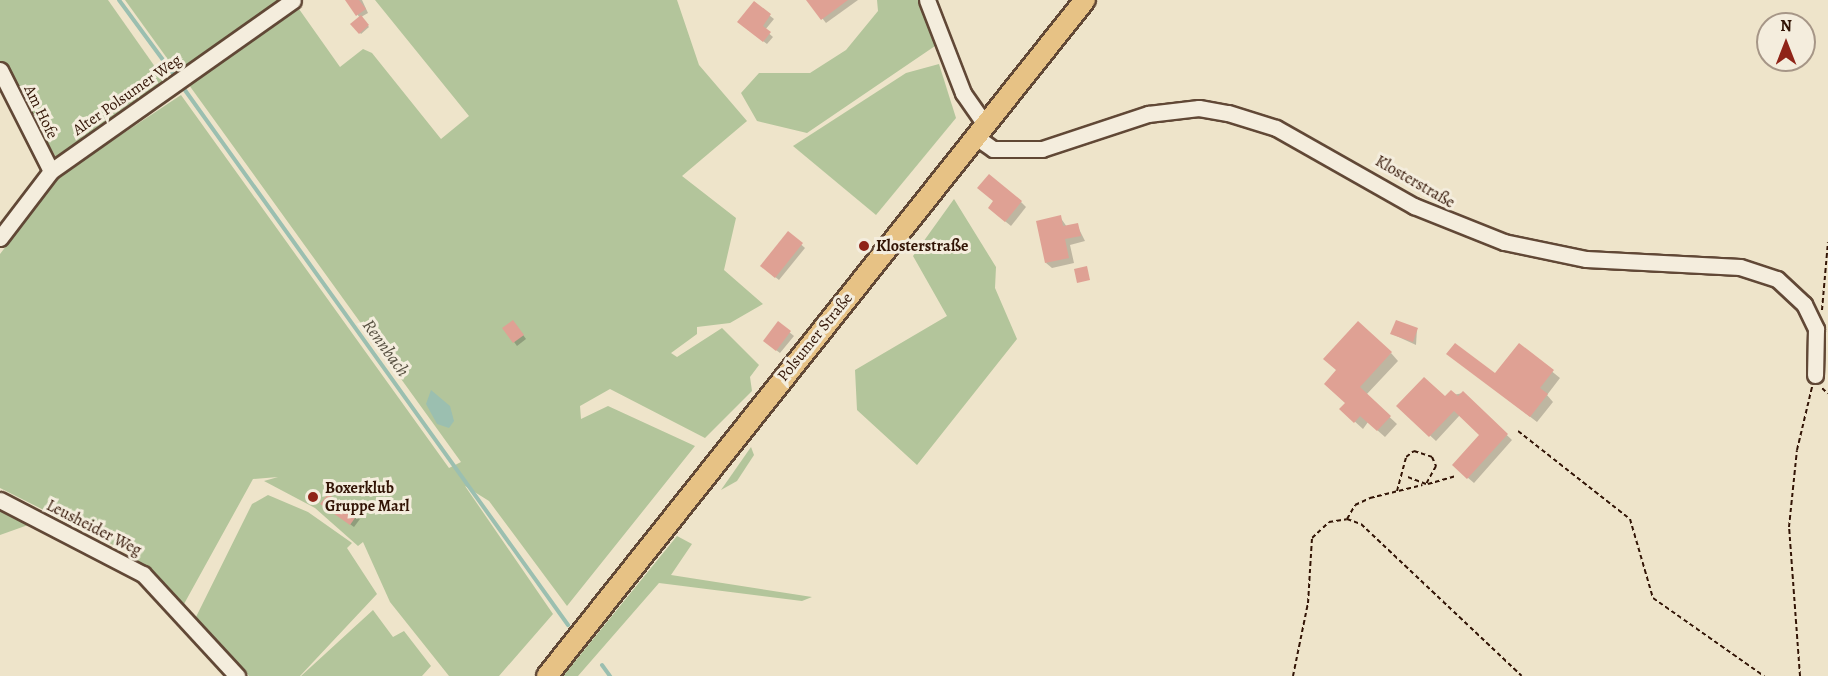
<!DOCTYPE html>
<html>
<head>
<meta charset="utf-8">
<style>
	body { margin:0 }
	#map { position:relative; width:1828px; height:676px; overflow:hidden; background:#eee4ca; font-family:Alegreya,serif }
	div>[style] { position:absolute }
	[style*='--x'] { left:calc(var(--x)*1px); top:calc(var(--y)*1px); width:calc(var(--w)*1px); rotate:calc(var(--a)*1deg) }
	.green>* { inset:0; background:#b3c59b }
	.water>* { inset:0; background:#9bbfb0 }
	.shadow>* { inset:0; background:#0003 }
	.stream>* { height:4px; margin:-2px; padding:0 2px; transform-origin:2px; border-radius:2px; background:#9bbfb0 }
	.building>* { inset:0; background:#dfa194 }
	.path>* { height:2px; margin-top:-1px; transform-origin:0; background:repeating-linear-gradient(90deg,#321405 0 4.5px,transparent 0 7.5px) }
	.roads { filter:drop-shadow(2px 0 #614836) drop-shadow(-2px 0 #614836) drop-shadow(0 2px #614836) drop-shadow(0 -2px #614836) }
	.minor>* { height:15px; margin:-7.5px; padding:0 7.5px; transform-origin:7.5px; border-radius:7.5px; background:#f4eddd }
	.major>* { height:20px; margin:-10px; padding:0 10px; transform-origin:10px; border-radius:10px; background:#e7c285 }
	.dots>* { width:16px; height:16px; translate:-50% -50%; box-sizing:border-box; border:3px solid #f4eddd; border-radius:50% }
	span { translate:-50% -50%; white-space:nowrap; text-align:center; line-height:1.15; -webkit-text-stroke:6px #f4eddd; paint-order:stroke }
	.street-label { font-size:16px; color:#321405 }
	.poi-label { font-size:16px; color:#321405; font-weight:700 }
	.left { translate:0 -50%; text-align:left }
	.water-label { font-size:18px; color:#575041; font-style:italic }
	.north { position:absolute; left:1756px; top:12px; width:60px; height:60px; box-sizing:border-box; background:#f4eddd; border:2px solid #a69687; border-radius:50%; rotate:0deg; font-size:16px; font-weight:700; line-height:24px; text-align:center; color:#321405 }
	.north::after { content:''; display:block; margin:auto; width:21px; height:27px; background:#8f2418; clip-path:polygon(50% 0,100% 100%,50% 72%,0 100%) }
</style>
</head>
<body>
<div id="map">
	<div class="green">
		<i style="clip-path:polygon(0 0,108px 0,165px 81px,57px 159px,0 61px)"></i>
		<i style="clip-path:polygon(125px 0,281px 0,177px 72px)"></i>
		<i style="clip-path:polygon(375px 0,677px 0,699px 65px,747px 121px,682px 176px,736px 218px,724px 270px,763px 304px,730px 323px,697px 327px,697px 334px,671px 353px,677px 357px,722px 328px,759px 365px,750px 377px,752px 391px,705px 438px,610px 389px,580px 406px,581px 419px,608px 406px,695px 446px,567px 606px,489px 501px,465px 486px,553px 614px,499px 676px,449px 676px,390px 602px,363px 542px,358px 546px,315px 508px,264px 481px,278px 477px,253px 479px,184px 604px,131px 554px,0 488px,0 254px,62px 174px,181px 95px,449px 468px,461px 462px,189px 85px,299px 9px,340px 67px,363px 49px,372px 53px,441px 139px,469px 116px)"></i>
		<i style="clip-path:polygon(877px 0,920px 0,935px 46px,807px 133px,757px 121px,741px 93px,759px 73px,810px 73px,846px 50px,878px 11px)"></i>
		<i style="clip-path:polygon(939px 64px,956px 118px,876px 215px,793px 146px,906px 73px)"></i>
		<i style="clip-path:polygon(954px 199px,996px 267px,995px 288px,1017px 339px,917px 465px,857px 410px,855px 370px,947px 316px,913px 256px)"></i>
		<i style="clip-path:polygon(751px 447px,754px 455px,737px 481px,721px 490px)"></i>
		<i style="clip-path:polygon(268px 495px,308px 512px,352px 543px,347px 548px,377px 594px,300px 676px,249px 676px,196px 617px,252px 504px)"></i>
		<i style="clip-path:polygon(0 511px,28px 525px,0 535px)"></i>
		<i style="clip-path:polygon(677px 536px,692px 544px,671px 575px,812px 597px,802px 601px,659px 583px,578px 676px,563px 676px)"></i>
		<i style="clip-path:polygon(373px 610px,393px 637px,404px 631px,431px 666px,422px 676px,301px 676px)"></i>
	</div>
	<div class="water">
		<i style="clip-path:polygon(431px 390px,450px 406px,454px 421px,449px 428px,437px 424px,426px 404px)"></i>
	</div>
	<div class="shadow">
		<i style="clip-path:polygon(347px 0,362px 0,368px 13px,361px 17px,369px 27px,361px 34px,352px 24px,360px 18px)"></i>
		<i style="clip-path:polygon(808px 0,858px 0,826px 23px)"></i>
		<i style="clip-path:polygon(754px 3px,774px 19px,765px 30px,773px 37px,767px 44px,742px 25px)"></i>
		<i style="clip-path:polygon(995px 202px,1021px 202px,1026px 207px,1011px 226px,995px 213px)"></i>
		<i style="clip-path:polygon(1060px 217px,1067px 227px,1077px 225px,1085px 241px,1070px 245px,1074px 263px,1052px 268px,1046px 263px)"></i>
		<i style="clip-path:polygon(788px 233px,805px 248px,779px 280px,765px 269px)"></i>
		<i style="clip-path:polygon(778px 323px,794px 336px,780px 353px,768px 344px)"></i>
		<i style="clip-path:polygon(516px 325px,526px 339px,517px 346px,504px 328px)"></i>
		<i style="clip-path:polygon(1417px 329px,1416px 345px,1392px 334px)"></i>
		<i style="clip-path:polygon(1519px 345px,1560px 378px,1547px 395px,1553px 402px,1537px 422px,1448px 354px,1496px 375px)"></i>
		<i style="clip-path:polygon(1391px 353px,1398px 361px,1366px 395px,1397px 424px,1385px 437px,1368px 422px,1363px 429px,1341px 409px,1347px 403px,1334px 391px)"></i>
		<i style="clip-path:polygon(1463px 393px,1512px 440px,1474px 483px,1460px 471px,1481px 435px,1460px 415px,1436px 441px,1398px 406px)"></i>
		<i style="clip-path:polygon(328px 496px,360px 519px,354px 527px,326px 507px)"></i>
	</div>
	<div class="stream">
		<i style="--x:119;--y:0;--w:93;--a:53.7"></i>
		<i style="--x:182;--y:86;--w:663;--a:54.39"></i>
		<i style="--x:602;--y:665;--w:14;--a:54"></i>
	</div>
	<div class="building">
		<i style="clip-path:polygon(345px 0,359px 0,366px 9px,356px 16px)"></i>
		<i style="clip-path:polygon(806px 0,848px 0,821px 20px)"></i>
		<i style="clip-path:polygon(754px 1px,771px 14px,763px 26px,771px 32px,763px 42px,737px 22px)"></i>
		<i style="clip-path:polygon(361px 15px,369px 25px,359px 34px,350px 24px)"></i>
		<i style="clip-path:polygon(989px 174px,1022px 201px,1005px 222px,988px 208px,993px 201px,977px 188px)"></i>
		<i style="clip-path:polygon(1061px 215px,1063px 226px,1078px 223px,1081px 236px,1065px 239px,1069px 258px,1045px 263px,1036px 221px)"></i>
		<i style="clip-path:polygon(788px 231px,803px 243px,775px 278px,760px 266px)"></i>
		<i style="clip-path:polygon(1087px 266px,1090px 280px,1077px 283px,1074px 269px)"></i>
		<i style="clip-path:polygon(513px 320px,524px 335px,513px 343px,502px 328px)"></i>
		<i style="clip-path:polygon(1396px 320px,1418px 328px,1413px 342px,1390px 334px)"></i>
		<i style="clip-path:polygon(778px 321px,791px 331px,776px 351px,763px 341px)"></i>
		<i style="clip-path:polygon(1358px 321px,1392px 352px,1360px 387px,1391px 416px,1377px 431px,1360px 416px,1354px 423px,1339px 409px,1345px 403px,1324px 384px,1336px 370px,1323px 359px)"></i>
		<i style="clip-path:polygon(1455px 343px,1495px 373px,1519px 343px,1554px 370px,1540px 388px,1548px 394px,1530px 417px,1446px 354px)"></i>
		<i style="clip-path:polygon(1424px 377px,1445px 396px,1451px 390px,1458px 396px,1463px 391px,1508px 434px,1467px 479px,1452px 465px,1479px 435px,1454px 411px,1429px 437px,1396px 406px)"></i>
		<i style="clip-path:polygon(328px 494px,357px 515px,350px 525px,320px 504px)"></i>
	</div>
	<div class="path">
		<i style="--x:1822;--y:310;--w:68;--a:-85"></i>
		<i style="--x:1822;--y:388;--w:8;--a:45"></i>
		<i style="--x:1518;--y:431;--w:142;--a:38.2"></i>
		<i style="--x:1630;--y:519;--w:82;--a:73.8"></i>
		<i style="--x:1653;--y:598;--w:136;--a:35.1"></i>
		<i style="--x:1428;--y:484;--w:29;--a:-16"></i>
		<i style="--x:1397;--y:491;--w:35;--a:-75"></i>
		<i style="--x:1406;--y:457;--w:10;--a:-37"></i>
		<i style="--x:1414;--y:451;--w:19;--a:18"></i>
		<i style="--x:1432;--y:457;--w:10;--a:66"></i>
		<i style="--x:1436;--y:466;--w:21;--a:119"></i>
		<i style="--x:1426;--y:484;--w:22;--a:-159"></i>
		<i style="--x:1347;--y:519;--w:16;--a:-60"></i>
		<i style="--x:1355;--y:505;--w:17;--a:-25"></i>
		<i style="--x:1370;--y:498;--w:54;--a:-14"></i>
		<i style="--x:1293;--y:676;--w:75;--a:-78.4"></i>
		<i style="--x:1308;--y:603;--w:65;--a:-86.5"></i>
		<i style="--x:1312;--y:538;--w:23;--a:-43"></i>
		<i style="--x:1329;--y:522;--w:18;--a:-9"></i>
		<i style="--x:1347;--y:519;--w:15;--a:20"></i>
		<i style="--x:1361;--y:524;--w:221;--a:43.4"></i>
		<i style="--x:1800;--y:676;--w:149;--a:-94.2"></i>
		<i style="--x:1789;--y:527;--w:77;--a:-84.1"></i>
		<i style="--x:1797;--y:450;--w:65;--a:-76.6"></i>
	</div>
	<div class="roads">
		<div class="minor">
			<i style="--x:927;--y:0;--w:100;--a:68.8"></i>
			<i style="--x:963;--y:93;--w:38;--a:55"></i>
			<i style="--x:0;--y:70;--w:113;--a:63.2"></i>
			<i style="--x:976;--y:137;--w:21;--a:35"></i>
			<i style="--x:993;--y:149;--w:49;--a:0"></i>
			<i style="--x:1042;--y:149;--w:112;--a:-18.3"></i>
			<i style="--x:1148;--y:114;--w:51;--a:-6.7"></i>
			<i style="--x:1199;--y:108;--w:29;--a:10"></i>
			<i style="--x:1228;--y:113;--w:50;--a:17.4"></i>
			<i style="--x:1276;--y:128;--w:159;--a:29.5"></i>
			<i style="--x:1414;--y:206;--w:97;--a:21.8"></i>
			<i style="--x:1504;--y:242;--w:84;--a:11.7"></i>
			<i style="--x:1586;--y:259;--w:154;--a:3"></i>
			<i style="--x:1740;--y:267;--w:39;--a:18"></i>
			<i style="--x:1777;--y:279;--w:37;--a:43"></i>
			<i style="--x:1804;--y:304;--w:28;--a:64"></i>
			<i style="--x:1816;--y:329;--w:46;--a:91.2"></i>
			<i style="--x:0;--y:238;--w:84;--a:-52.7"></i>
			<i style="--x:51;--y:171;--w:296;--a:-35.2"></i>
			<i style="--x:0;--y:500;--w:161;--a:27.4"></i>
			<i style="--x:143;--y:574;--w:139;--a:47.3"></i>
		</div>
		<div class="major">
			<i style="--x:547;--y:676;--w:864;--a:-51.49"></i>
		</div>
	</div>
	<div class="dots">
		<i style="left:864px;top:246px;background:#8f2418"></i>
		<i style="left:313px;top:497px;background:#8f2418"></i>
	</div>
	<div class="street-label">
		<span style="left:127px;top:95px;rotate:-35deg">Alter Polsumer Weg</span>
		<span style="left:41px;top:112px;rotate:64deg">Am Hofe</span>
		<span style="left:1415px;top:182px;rotate:30deg">Klosterstraße</span>
		<span style="left:815px;top:337px;rotate:-51deg">Polsumer Straße</span>
		<span style="left:94px;top:528px;rotate:27deg">Leusheider Weg</span>
	</div>
	<div class="poi-label">
		<span class="left" style="left:876px;top:246px">Klosterstraße</span>
		<span class="left" style="left:325px;top:497px">Boxerklub<br>Gruppe Marl</span>
	</div>
	<div class="water-label">
		<span style="left:386px;top:348px;rotate:54deg">Rennbach</span>
	</div>
	<div class="north">N</div>
</div>
</body>
</html>
